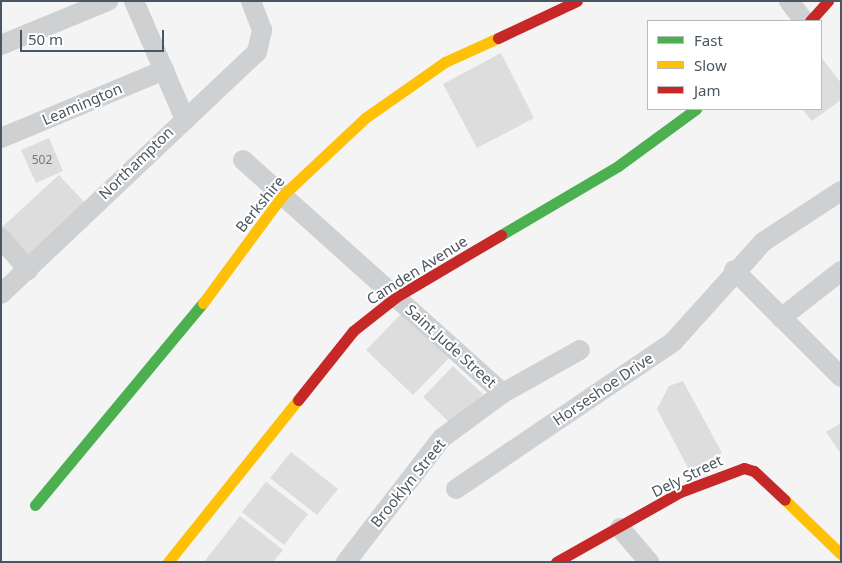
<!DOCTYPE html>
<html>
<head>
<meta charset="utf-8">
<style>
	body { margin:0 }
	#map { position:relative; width:842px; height:563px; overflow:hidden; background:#f4f4f4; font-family:"Noto Sans",sans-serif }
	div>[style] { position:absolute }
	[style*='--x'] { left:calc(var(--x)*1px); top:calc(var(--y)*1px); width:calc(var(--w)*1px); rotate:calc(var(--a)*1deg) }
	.building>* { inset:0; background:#ddddde }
	.street>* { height:20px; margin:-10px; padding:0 10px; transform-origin:10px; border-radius:10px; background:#ced0d2 }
	.fast>* { height:11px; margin:-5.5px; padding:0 5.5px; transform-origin:5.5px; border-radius:5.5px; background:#4caf50 }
	.slow>* { height:11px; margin:-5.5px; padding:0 5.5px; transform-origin:5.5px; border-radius:5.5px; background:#ffc107 }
	.jam>* { height:11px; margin:-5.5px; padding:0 5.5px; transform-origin:5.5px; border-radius:5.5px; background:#c62828 }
	span { translate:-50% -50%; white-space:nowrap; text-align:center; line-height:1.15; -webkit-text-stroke:4px #fff; paint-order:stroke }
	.number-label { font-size:12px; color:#707881 }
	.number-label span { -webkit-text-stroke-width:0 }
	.street-label { font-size:15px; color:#4a5661 }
	.frame { position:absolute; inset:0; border:2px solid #4a5661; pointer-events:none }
	.legend { position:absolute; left:647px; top:20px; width:175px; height:90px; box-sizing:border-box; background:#fff; border:1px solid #b7bbc0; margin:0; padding:6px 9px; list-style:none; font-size:15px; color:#4a5661 }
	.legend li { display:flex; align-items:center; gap:10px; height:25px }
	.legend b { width:25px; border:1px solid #b7bbc0 }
	.scale { position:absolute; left:20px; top:30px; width:144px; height:22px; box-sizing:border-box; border:2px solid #4a5661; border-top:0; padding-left:6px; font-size:15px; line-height:18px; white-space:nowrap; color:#4a5661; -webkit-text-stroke:4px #fff; paint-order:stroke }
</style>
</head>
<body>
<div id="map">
	<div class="building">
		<i style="clip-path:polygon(501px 53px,534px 118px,477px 148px,443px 84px)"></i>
		<i style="clip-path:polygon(821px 57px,841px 83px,841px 100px,812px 121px,802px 109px,821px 109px)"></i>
		<i style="clip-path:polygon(49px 138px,63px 171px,36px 183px,21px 150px)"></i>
		<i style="clip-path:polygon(59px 175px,85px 203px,26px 258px,1px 228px)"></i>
		<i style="clip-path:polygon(405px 310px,452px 355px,413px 395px,366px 350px)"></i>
		<i style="clip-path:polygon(453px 366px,483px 394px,452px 425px,423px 397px)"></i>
		<i style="clip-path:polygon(683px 381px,722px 453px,689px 470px,657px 409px,669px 386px)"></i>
		<i style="clip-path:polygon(841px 423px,841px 454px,826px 432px)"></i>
		<i style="clip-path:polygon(291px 452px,338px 489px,317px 515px,270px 478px)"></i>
		<i style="clip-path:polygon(266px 482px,308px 514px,284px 545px,242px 512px)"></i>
		<i style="clip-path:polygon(240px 516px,283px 550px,273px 562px,204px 562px)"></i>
	</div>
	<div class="street">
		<i style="--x:134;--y:1;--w:126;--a:66.7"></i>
		<i style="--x:789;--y:1;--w:25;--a:53"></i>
		<i style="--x:1;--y:45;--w:116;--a:-22.4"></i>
		<i style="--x:1;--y:138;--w:177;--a:-22.6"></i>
		<i style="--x:243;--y:160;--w:349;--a:41.9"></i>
		<i style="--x:1;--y:238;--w:42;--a:49.8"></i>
		<i style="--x:734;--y:270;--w:151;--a:45"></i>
		<i style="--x:1;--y:294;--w:352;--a:-43.4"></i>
		<i style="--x:257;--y:52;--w:23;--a:-77"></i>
		<i style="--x:262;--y:30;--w:31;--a:-111"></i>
		<i style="--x:781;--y:318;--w:76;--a:-38.1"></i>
		<i style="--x:456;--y:489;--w:262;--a:-34.1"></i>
		<i style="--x:673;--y:342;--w:135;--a:-48"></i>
		<i style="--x:763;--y:242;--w:93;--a:-33.2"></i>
		<i style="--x:620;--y:528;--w:45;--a:49.5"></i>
		<i style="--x:346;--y:562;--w:157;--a:-52.3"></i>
		<i style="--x:442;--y:438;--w:76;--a:-36.4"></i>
		<i style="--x:503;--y:393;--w:88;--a:-29.2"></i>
	</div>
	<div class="fast">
		<i style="--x:501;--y:235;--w:136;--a:-30.5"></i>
		<i style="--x:618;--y:166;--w:97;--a:-36.2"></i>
		<i style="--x:35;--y:505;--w:263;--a:-50.3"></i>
	</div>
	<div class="slow">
		<i style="--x:203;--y:303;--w:133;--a:-53.6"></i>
		<i style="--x:282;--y:196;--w:114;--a:-43.2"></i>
		<i style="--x:365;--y:118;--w:98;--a:-35"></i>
		<i style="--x:445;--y:62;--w:58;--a:-24.4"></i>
		<i style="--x:785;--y:500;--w:78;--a:44"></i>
		<i style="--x:168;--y:562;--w:208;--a:-51.3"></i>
	</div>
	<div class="jam">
		<i style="--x:810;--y:21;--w:27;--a:-48"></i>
		<i style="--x:498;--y:38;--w:87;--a:-25.1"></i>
		<i style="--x:298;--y:400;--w:88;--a:-51.4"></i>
		<i style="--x:353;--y:331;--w:55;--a:-38.3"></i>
		<i style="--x:396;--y:297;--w:122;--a:-30.6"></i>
		<i style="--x:556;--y:562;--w:142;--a:-29.4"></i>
		<i style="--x:680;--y:492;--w:68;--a:-20.6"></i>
		<i style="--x:744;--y:468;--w:10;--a:17"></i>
		<i style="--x:754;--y:471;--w:42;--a:43.1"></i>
	</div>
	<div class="number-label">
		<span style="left:42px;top:160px">502</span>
	</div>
	<div class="street-label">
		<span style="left:82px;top:104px;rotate:-23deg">Leamington</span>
		<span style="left:136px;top:163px;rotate:-44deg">Northampton</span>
		<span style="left:260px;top:204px;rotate:-51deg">Berkshire</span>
		<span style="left:417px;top:270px;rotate:-32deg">Camden Avenue</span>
		<span style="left:451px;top:346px;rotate:42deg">Saint Jude Street</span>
		<span style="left:603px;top:389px;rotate:-34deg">Horseshoe Drive</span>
		<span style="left:687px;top:476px;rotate:-26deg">Dely Street</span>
		<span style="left:408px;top:483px;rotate:-51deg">Brooklyn Street</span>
	</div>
	<div class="frame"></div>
	<ul class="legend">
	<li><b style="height:6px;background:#4caf50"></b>Fast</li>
	<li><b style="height:6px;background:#ffc107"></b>Slow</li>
	<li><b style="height:6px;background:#c62828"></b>Jam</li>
	</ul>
	<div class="scale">50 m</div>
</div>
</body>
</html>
